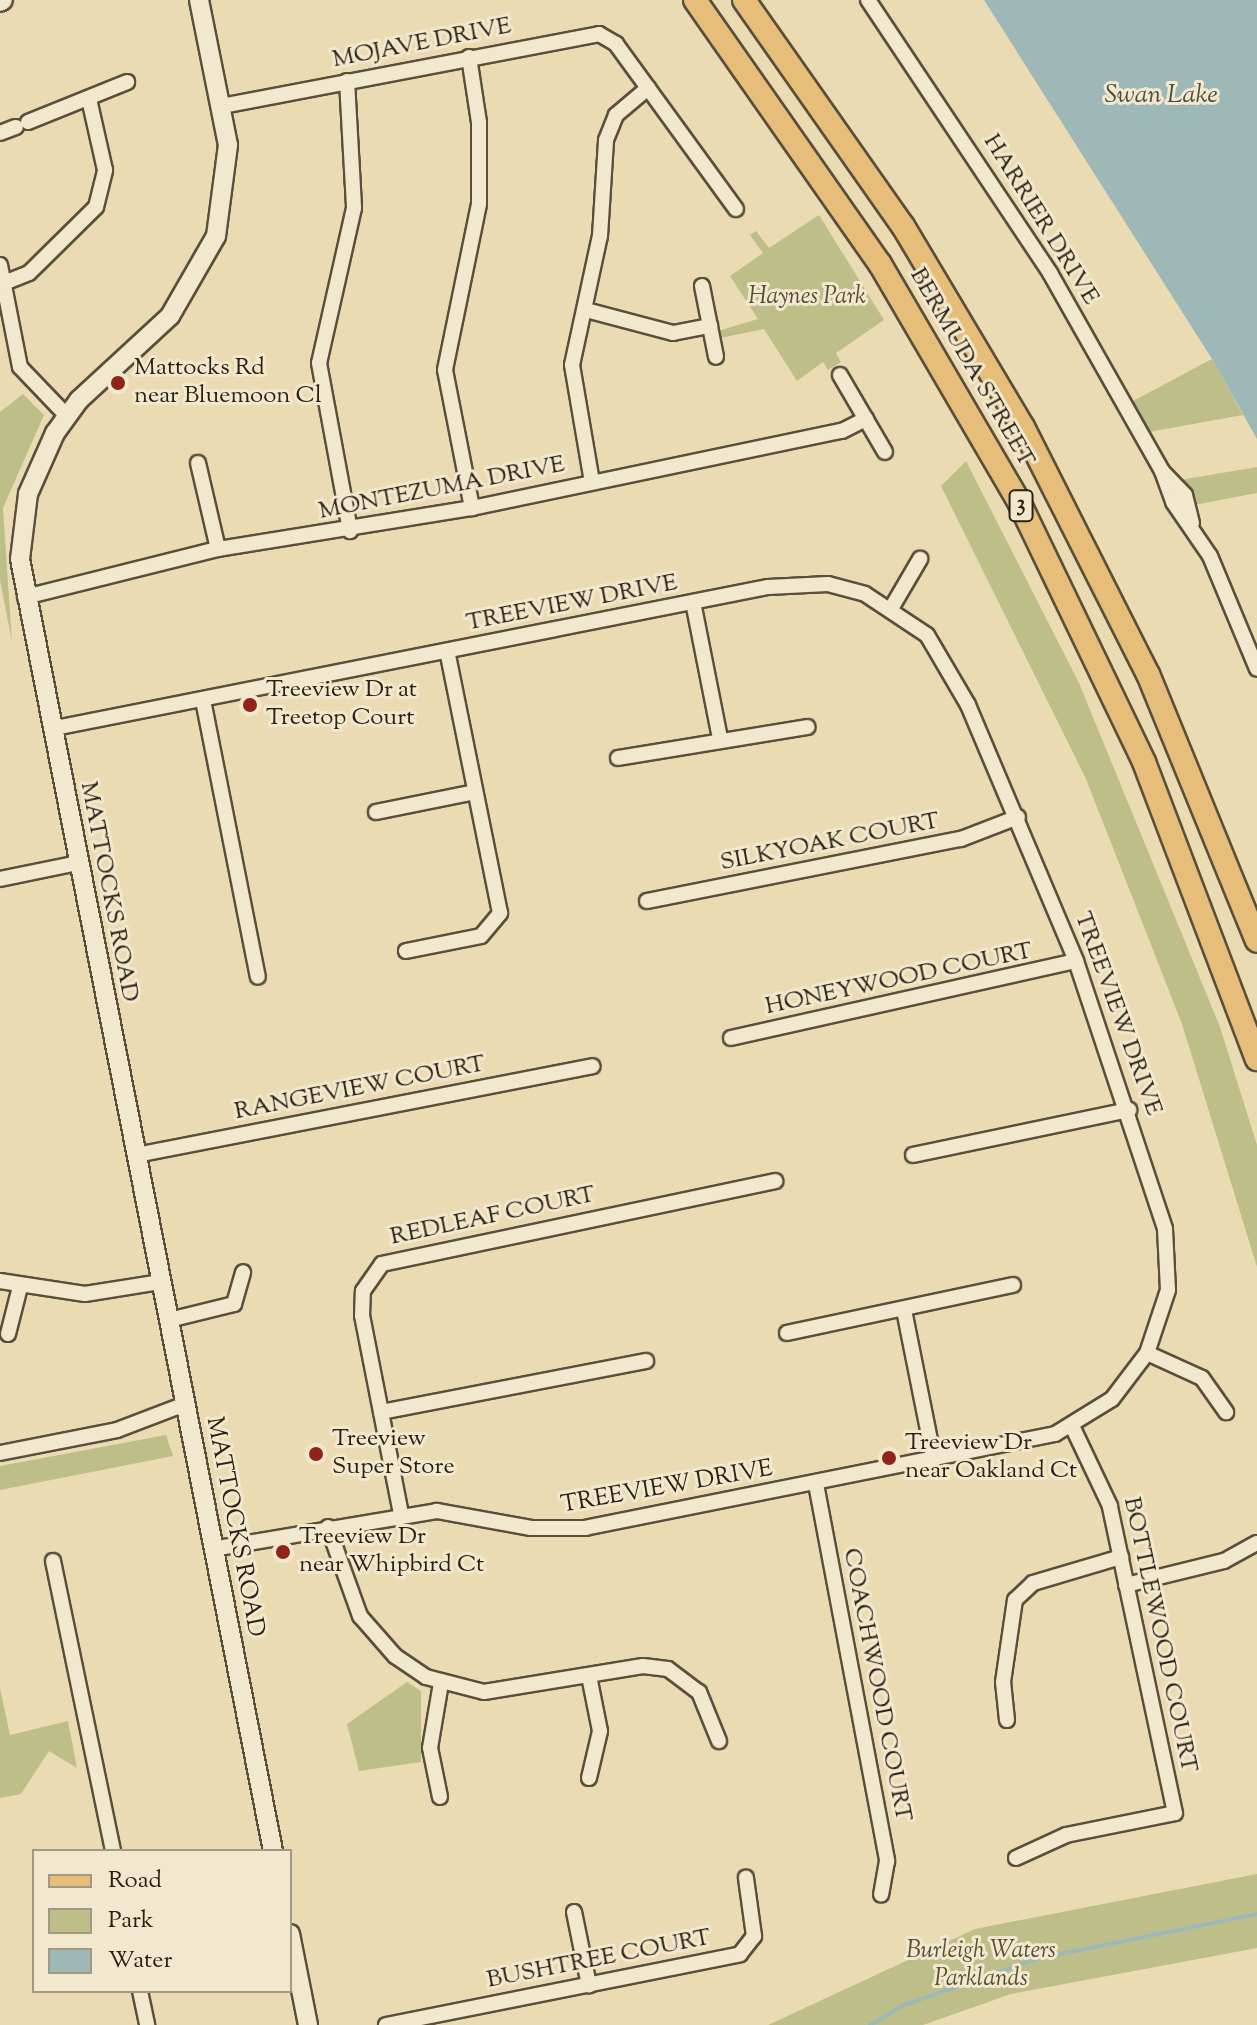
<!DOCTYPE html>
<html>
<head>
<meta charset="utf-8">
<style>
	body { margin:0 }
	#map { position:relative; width:1257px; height:2025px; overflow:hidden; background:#ebdbb3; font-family:"Sorts Mill Goudy",serif }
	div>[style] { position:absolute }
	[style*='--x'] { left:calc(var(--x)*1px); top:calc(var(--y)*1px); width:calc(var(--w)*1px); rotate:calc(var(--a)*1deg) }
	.green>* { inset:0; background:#bebe88 }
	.water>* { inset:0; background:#9eb8b8 }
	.stream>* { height:4px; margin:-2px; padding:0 2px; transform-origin:2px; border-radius:2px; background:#9eb8b8 }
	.roads { filter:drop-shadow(2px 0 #5a4f3b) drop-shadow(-2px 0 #5a4f3b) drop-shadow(0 2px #5a4f3b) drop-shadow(0 -2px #5a4f3b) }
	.minor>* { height:14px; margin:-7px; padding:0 7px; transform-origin:7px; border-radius:7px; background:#f2e8ce }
	.tertiary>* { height:18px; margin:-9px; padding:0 9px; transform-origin:9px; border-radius:9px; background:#f2e8ce }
	.secondary>* { height:20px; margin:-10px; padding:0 10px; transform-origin:10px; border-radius:10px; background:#f2e8ce }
	.primary>* { height:22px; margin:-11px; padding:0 11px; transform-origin:11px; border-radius:11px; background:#e6be7a }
	.dots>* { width:22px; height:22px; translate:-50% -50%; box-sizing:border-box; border:4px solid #f2e8ce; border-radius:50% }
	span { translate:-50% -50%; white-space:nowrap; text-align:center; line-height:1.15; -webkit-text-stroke:6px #f2e8ce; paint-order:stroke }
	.shield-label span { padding:2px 6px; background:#f2e8ce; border:2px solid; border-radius:6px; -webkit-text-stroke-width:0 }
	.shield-label { font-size:22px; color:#2a2013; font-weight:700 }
	.street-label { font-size:24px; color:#2a2013 }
	.park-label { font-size:24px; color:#564f36; font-style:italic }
	.poi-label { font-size:24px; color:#2a2013 }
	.left { translate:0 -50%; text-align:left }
	.water-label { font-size:26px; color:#4d4e45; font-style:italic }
	.legend { position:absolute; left:32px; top:1849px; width:260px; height:144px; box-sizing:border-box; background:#f2e8ce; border:2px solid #a29883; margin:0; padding:10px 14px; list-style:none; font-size:24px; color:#2a2013 }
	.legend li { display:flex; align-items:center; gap:16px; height:40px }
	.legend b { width:40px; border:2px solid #a29883 }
</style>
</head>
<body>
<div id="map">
	<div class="green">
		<i style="clip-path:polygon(819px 215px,884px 320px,836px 353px,841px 362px,828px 370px,823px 362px,797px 381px,764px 329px,720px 338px,718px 331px,758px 319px,730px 276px,763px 253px,750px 235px,756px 231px,769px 248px)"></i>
		<i style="clip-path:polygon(1212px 359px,1243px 415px,1149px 432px,1133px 401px)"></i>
		<i style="clip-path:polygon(23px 394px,44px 415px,3px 508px,12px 642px,0 580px,0 412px)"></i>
		<i style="clip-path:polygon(966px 461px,1079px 683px,1220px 1027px,1257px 1145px,1257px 1267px,1182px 1024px,1086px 779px,941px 486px)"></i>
		<i style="clip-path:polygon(1257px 467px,1257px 493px,1194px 505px,1180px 480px)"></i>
		<i style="clip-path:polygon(166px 1435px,173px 1456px,0 1490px,0 1466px)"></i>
		<i style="clip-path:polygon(407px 1682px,421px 1691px,421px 1762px,359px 1771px,347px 1724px)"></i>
		<i style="clip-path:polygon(0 1688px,10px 1735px,68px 1721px,77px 1768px,49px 1751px,21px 1794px,0 1798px)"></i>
		<i style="clip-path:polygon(1257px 1874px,1257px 1948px,1011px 1994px,923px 2025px,768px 2025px,975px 1929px)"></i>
	</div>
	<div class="water">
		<i style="clip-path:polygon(984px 0,1257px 0,1257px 439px,1212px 359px)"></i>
	</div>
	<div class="stream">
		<i style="--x:870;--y:2025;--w:39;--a:-30"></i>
		<i style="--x:904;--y:2005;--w:140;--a:-19.2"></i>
		<i style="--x:1036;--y:1959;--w:226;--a:-11.5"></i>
	</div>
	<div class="roads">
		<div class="minor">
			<i style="--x:868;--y:0;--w:328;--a:56.3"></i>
			<i style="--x:1050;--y:273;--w:227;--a:60.5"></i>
			<i style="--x:1162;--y:471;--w:33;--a:70"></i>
			<i style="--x:1173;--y:502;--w:65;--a:55.6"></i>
			<i style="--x:1210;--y:556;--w:122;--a:67.4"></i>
			<i style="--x:469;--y:57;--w:66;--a:81.3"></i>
			<i style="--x:479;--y:122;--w:82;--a:90"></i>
			<i style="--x:479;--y:204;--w:169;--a:101.6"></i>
			<i style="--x:445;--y:370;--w:141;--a:78.9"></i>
			<i style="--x:347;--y:81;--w:127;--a:86.8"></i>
			<i style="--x:354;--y:208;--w:159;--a:102.7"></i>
			<i style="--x:319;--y:363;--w:171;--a:79.5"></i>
			<i style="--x:222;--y:106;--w:384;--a:-10.8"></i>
			<i style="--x:599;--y:34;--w:20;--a:30"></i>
			<i style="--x:616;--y:44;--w:204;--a:54"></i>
			<i style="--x:28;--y:122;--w:107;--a:-22"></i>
			<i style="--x:0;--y:133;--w:17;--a:-21"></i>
			<i style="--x:0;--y:265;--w:104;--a:78.9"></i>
			<i style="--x:20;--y:367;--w:68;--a:46.2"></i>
			<i style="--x:4;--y:283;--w:27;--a:-22"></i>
			<i style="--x:29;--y:273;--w:94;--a:-44.6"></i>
			<i style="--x:96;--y:207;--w:38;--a:-76"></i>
			<i style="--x:105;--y:170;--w:73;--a:-102.7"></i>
			<i style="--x:702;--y:286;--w:72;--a:78.8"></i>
			<i style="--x:586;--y:310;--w:90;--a:14.8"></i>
			<i style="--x:673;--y:333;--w:38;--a:-11"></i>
			<i style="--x:840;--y:375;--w:89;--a:59.7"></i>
			<i style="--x:198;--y:463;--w:88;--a:76.9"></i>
			<i style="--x:1162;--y:471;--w:33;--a:46"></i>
			<i style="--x:1185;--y:495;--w:29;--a:76"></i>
			<i style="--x:592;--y:482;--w:119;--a:-99.7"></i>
			<i style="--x:572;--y:365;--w:132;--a:-77.8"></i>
			<i style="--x:600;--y:236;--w:96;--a:-86.4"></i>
			<i style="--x:606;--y:140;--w:27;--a:-68"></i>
			<i style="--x:616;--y:115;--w:42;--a:-40.2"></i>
			<i style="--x:25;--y:597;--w:199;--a:-14"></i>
			<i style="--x:218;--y:549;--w:257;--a:-9.2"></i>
			<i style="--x:472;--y:508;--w:378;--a:-11.8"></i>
			<i style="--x:842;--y:431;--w:27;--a:-27"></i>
			<i style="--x:693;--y:602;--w:139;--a:78.8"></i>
			<i style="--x:892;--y:607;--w:56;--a:-59.7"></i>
			<i style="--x:203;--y:700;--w:282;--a:78.8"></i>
			<i style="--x:55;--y:728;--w:727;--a:-11.19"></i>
			<i style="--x:768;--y:587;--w:60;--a:-2.9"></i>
			<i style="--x:828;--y:584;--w:38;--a:15"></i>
			<i style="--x:865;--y:594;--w:74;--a:33.5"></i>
			<i style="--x:927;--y:635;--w:81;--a:59.6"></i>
			<i style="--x:968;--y:705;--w:278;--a:67.1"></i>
			<i style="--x:1076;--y:961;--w:282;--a:71.6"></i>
			<i style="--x:1165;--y:1229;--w:61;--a:87.2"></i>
			<i style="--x:1168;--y:1290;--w:66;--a:108.4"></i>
			<i style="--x:1147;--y:1353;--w:58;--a:127.3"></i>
			<i style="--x:1112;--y:1399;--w:67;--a:148.4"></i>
			<i style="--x:1055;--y:1434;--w:478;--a:168.7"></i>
			<i style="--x:586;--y:1528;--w:55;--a:180"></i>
			<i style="--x:531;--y:1528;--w:96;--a:-169.7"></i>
			<i style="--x:437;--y:1511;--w:221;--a:170.4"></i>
			<i style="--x:618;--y:758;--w:192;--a:-9.3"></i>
			<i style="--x:376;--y:812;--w:101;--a:-11.4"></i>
			<i style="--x:0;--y:879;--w:80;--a:-11.6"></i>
			<i style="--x:647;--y:901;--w:320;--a:-11.2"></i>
			<i style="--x:961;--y:839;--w:61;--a:-21.1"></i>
			<i style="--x:406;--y:951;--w:76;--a:-11.3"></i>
			<i style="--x:481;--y:936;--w:30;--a:-50"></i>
			<i style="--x:500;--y:913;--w:267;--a:-101.4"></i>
			<i style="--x:731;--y:1038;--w:353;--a:-12.6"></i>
			<i style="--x:136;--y:1155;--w:465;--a:-11"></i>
			<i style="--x:913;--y:1155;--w:221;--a:-11.8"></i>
			<i style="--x:0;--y:1281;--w:86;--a:8.7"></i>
			<i style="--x:85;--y:1294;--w:77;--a:-9"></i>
			<i style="--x:904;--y:1310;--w:153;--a:78.7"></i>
			<i style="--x:169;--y:1320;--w:67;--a:-13.8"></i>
			<i style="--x:234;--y:1304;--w:33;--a:-74"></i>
			<i style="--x:787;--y:1333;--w:231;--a:-12"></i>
			<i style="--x:8;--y:1334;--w:49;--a:-75.7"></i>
			<i style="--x:1147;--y:1353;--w:60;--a:24.4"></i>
			<i style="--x:1202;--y:1378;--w:42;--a:54.8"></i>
			<i style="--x:381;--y:1412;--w:270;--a:-10.9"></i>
			<i style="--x:0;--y:1453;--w:119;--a:-11.1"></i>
			<i style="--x:117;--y:1430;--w:73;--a:-20.9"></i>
			<i style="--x:816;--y:1484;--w:384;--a:79.3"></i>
			<i style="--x:887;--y:1861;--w:34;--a:100"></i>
			<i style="--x:401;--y:1514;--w:202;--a:-101.1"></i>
			<i style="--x:362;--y:1316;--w:25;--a:-88"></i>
			<i style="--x:363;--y:1291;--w:33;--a:-55"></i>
			<i style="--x:382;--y:1264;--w:402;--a:-11.9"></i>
			<i style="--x:328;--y:1527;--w:95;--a:70.2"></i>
			<i style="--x:360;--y:1616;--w:53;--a:48.8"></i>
			<i style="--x:395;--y:1656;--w:37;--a:34"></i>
			<i style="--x:426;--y:1677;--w:60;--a:14.5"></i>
			<i style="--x:484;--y:1692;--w:161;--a:-9.3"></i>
			<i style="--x:643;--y:1666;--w:25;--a:7"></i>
			<i style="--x:668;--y:1669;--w:39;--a:37"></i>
			<i style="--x:699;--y:1692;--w:53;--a:67.8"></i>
			<i style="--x:53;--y:1561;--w:296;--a:78.3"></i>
			<i style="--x:1126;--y:1585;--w:101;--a:-13.8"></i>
			<i style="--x:1224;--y:1561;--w:37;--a:-29"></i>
			<i style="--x:1007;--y:1720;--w:38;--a:-96"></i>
			<i style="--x:1003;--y:1682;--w:83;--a:-81.7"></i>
			<i style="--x:1015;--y:1600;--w:25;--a:-43"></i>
			<i style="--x:1033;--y:1583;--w:92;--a:-16.5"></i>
			<i style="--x:589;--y:1778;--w:48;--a:-76.8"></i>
			<i style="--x:600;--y:1731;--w:56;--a:-101.3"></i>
			<i style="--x:440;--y:1797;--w:50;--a:-101.5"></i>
			<i style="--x:430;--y:1748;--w:66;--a:-80.4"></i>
			<i style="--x:1016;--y:1858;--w:55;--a:-24.7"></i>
			<i style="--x:1066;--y:1835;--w:111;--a:-11.4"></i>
			<i style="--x:1175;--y:1813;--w:314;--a:-102"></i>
			<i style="--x:1110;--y:1506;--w:89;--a:-115.4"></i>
			<i style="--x:574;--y:1912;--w:75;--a:78.4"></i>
			<i style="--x:140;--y:1991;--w:35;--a:78"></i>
			<i style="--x:386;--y:2025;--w:361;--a:-11.3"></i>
			<i style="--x:740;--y:1954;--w:23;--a:-52"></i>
			<i style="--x:754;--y:1936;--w:59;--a:-97.9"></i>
		</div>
		<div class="tertiary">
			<i style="--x:199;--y:0;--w:148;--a:78.7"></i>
			<i style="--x:228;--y:145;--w:92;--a:97.5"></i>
			<i style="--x:216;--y:236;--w:92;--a:119.9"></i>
			<i style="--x:170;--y:316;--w:124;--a:137.3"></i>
			<i style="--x:79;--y:400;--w:41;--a:126"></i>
			<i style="--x:55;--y:433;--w:67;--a:113.9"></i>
			<i style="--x:28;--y:494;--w:65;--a:97"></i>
			<i style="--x:20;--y:559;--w:1317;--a:78.92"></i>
			<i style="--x:290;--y:1934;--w:93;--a:78.8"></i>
		</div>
		<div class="secondary">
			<i style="--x:0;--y:1;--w:2;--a:-27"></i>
		</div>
		<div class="primary">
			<i style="--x:695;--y:0;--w:322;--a:55"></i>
			<i style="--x:880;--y:264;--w:273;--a:59.7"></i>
			<i style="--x:1018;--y:500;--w:291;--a:64.3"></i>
			<i style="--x:1144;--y:762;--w:318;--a:69.2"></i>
			<i style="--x:744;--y:0;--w:276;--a:54.9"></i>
			<i style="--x:903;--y:226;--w:234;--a:59.2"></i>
			<i style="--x:1023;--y:427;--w:277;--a:63.2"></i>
			<i style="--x:1148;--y:674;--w:288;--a:67.8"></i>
		</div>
	</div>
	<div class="dots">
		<i style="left:118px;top:383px;background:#8f2418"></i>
		<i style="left:250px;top:705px;background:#8f2418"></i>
		<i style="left:316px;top:1454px;background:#8f2418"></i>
		<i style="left:889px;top:1458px;background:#8f2418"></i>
		<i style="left:283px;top:1552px;background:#8f2418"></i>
	</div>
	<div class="shield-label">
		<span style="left:1021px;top:506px">3</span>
	</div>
	<div class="street-label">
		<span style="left:422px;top:44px;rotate:-11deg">MOJAVE DRIVE</span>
		<span style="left:1040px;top:220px;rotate:58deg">HARRIER DRIVE</span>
		<span style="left:971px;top:368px;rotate:60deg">BERMUDA STREET</span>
		<span style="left:442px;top:489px;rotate:-11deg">MONTEZUMA DRIVE</span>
		<span style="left:572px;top:604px;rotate:-11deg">TREEVIEW DRIVE</span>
		<span style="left:830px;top:843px;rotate:-11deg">SILKYOAK COURT</span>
		<span style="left:108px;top:892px;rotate:79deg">MATTOCKS ROAD</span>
		<span style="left:899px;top:980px;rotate:-12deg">HONEYWOOD COURT</span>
		<span style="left:1117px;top:1014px;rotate:70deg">TREEVIEW DRIVE</span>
		<span style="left:360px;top:1089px;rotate:-11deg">RANGEVIEW COURT</span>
		<span style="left:493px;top:1217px;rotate:-12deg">REDLEAF COURT</span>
		<span style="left:667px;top:1488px;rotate:-10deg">TREEVIEW DRIVE</span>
		<span style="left:234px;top:1527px;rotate:79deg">MATTOCKS ROAD</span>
		<span style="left:1159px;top:1635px;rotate:78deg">BOTTLEWOOD COURT</span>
		<span style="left:876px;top:1685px;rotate:79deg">COACHWOOD COURT</span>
		<span style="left:599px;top:1960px;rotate:-11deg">BUSHTREE COURT</span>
	</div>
	<div class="park-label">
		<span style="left:807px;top:298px">Haynes Park</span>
		<span style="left:981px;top:1966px">Burleigh Waters<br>Parklands</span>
	</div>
	<div class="poi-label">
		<span class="left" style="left:134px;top:383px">Mattocks Rd<br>near Bluemoon Cl</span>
		<span class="left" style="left:266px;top:705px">Treeview Dr at<br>Treetop Court</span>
		<span class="left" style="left:332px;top:1454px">Treeview<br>Super Store</span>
		<span class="left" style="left:905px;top:1458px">Treeview Dr<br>near Oakland Ct</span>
		<span class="left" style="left:299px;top:1552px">Treeview Dr<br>near Whipbird Ct</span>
	</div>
	<div class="water-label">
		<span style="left:1161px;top:96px">Swan Lake</span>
	</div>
	<ul class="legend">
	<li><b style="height:10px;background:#e6be7a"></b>Road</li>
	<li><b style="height:22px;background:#bebe88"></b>Park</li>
	<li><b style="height:22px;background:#9eb8b8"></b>Water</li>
	</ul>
</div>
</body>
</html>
